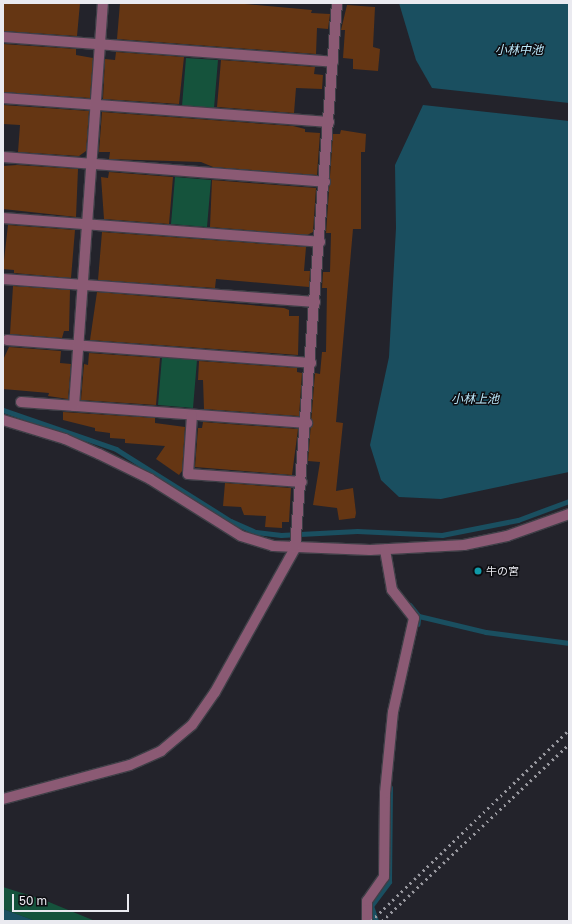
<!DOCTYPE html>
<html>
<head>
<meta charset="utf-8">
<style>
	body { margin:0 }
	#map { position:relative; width:572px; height:924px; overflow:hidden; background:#23232b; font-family:"Golos Text","Noto Sans JP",sans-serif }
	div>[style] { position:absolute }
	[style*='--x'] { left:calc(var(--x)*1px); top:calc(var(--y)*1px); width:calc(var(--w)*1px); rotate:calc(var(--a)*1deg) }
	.green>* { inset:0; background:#15533c }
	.water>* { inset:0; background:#1a4f60 }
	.stream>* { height:4.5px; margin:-2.25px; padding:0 2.25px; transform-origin:2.25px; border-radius:2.25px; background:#1a4f60 }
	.building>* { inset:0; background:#653613 }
	.roads { filter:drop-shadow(1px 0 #3f3f47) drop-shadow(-1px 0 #3f3f47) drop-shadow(0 1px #3f3f47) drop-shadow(0 -1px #3f3f47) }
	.minor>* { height:10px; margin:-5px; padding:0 5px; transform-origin:5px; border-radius:5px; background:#8b5a74 }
	.rail>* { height:3px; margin-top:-1.5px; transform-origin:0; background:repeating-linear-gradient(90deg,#9999a0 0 2px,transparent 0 6px) }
	.dots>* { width:11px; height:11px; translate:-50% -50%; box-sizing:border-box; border:2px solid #0d0d11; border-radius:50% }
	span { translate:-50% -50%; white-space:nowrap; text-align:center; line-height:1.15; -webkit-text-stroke:3px #0d0d11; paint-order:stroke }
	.poi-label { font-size:11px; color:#eaeaf0 }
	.left { translate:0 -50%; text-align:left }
	.water-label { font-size:12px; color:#bce9fb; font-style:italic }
	.frame { position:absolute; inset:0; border:4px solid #eaeaf0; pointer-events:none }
	.scale { position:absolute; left:12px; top:894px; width:117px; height:18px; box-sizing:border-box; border:2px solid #eaeaf0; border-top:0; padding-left:5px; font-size:12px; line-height:14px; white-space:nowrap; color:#eaeaf0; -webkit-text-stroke:3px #0d0d11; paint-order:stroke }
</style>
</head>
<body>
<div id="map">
	<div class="green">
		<i style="clip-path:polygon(186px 58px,218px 60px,214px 108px,182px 106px)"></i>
		<i style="clip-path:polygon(175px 177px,211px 180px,207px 227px,171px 224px)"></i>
		<i style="clip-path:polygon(162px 357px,197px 360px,193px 408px,158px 405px)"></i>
		<i style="clip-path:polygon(3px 887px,44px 900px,95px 921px,35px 921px,3px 909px)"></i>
	</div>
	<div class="water">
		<i style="clip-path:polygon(399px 3px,569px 3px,569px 103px,432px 88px,416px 60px)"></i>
		<i style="clip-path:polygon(423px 105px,569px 121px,569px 472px,441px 499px,399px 497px,381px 480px,370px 445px,389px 357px,396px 228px,395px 165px)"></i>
		<i style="clip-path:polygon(3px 909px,30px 919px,35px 921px,3px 921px)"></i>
	</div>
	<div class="stream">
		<i style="--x:3;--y:410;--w:120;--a:19"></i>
		<i style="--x:116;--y:449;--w:136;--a:32.1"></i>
		<i style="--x:231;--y:521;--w:27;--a:24"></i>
		<i style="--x:256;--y:532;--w:25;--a:7"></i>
		<i style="--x:281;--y:535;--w:76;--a:-3"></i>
		<i style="--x:357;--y:531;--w:85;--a:2.7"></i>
		<i style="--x:442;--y:535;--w:77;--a:-11.2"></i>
		<i style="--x:518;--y:520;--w:54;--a:-20.4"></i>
		<i style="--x:410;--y:605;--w:14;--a:51"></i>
		<i style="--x:419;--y:616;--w:8;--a:97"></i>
		<i style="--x:419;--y:616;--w:69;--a:13.4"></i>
		<i style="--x:486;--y:632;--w:84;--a:7.5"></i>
		<i style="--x:376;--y:921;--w:16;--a:-108"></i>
		<i style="--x:371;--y:906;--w:30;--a:-53"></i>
		<i style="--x:389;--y:882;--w:94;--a:-89.4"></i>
	</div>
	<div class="building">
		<i style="clip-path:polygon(3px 3px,80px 3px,77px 36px,3px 31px)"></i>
		<i style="clip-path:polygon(120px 3px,234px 3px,312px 10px,311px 13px,330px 14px,328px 29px,317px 28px,316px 54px,117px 39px)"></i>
		<i style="clip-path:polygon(347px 5px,375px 7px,373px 47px,380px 49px,378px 71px,353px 69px,353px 59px,343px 58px,345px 30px,341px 30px)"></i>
		<i style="clip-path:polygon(3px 44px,76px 49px,76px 55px,93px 58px,90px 98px,3px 92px)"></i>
		<i style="clip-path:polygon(116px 52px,184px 57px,179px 104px,103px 99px,105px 59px,115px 60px)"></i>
		<i style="clip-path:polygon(221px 60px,315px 67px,314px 74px,323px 75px,322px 89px,296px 88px,294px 113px,217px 107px)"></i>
		<i style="clip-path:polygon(3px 105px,89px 111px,86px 151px,79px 156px,18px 152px,20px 125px,3px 124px)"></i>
		<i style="clip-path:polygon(102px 112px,293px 126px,305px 129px,305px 132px,320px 133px,317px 175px,213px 167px,201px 162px,109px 159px,110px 152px,99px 152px)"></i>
		<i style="clip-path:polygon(341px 130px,366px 134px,365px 152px,361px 152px,361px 229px,353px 229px,336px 422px,343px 423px,336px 491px,353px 488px,356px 513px,355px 518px,339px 520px,337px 508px,313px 505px,320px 462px,308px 461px,315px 373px,320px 374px,322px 352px,326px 352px,327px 288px,322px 288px,323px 272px,330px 272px,331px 233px,326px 233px,333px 134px,340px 134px)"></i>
		<i style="clip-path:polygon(17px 165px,78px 169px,76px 217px,3px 209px,3px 166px)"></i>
		<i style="clip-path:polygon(109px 172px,173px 177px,169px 224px,104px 219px,101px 177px,108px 178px)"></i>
		<i style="clip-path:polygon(212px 180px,316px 188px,313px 232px,307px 235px,210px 227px)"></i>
		<i style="clip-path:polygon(8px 225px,75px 230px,71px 278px,14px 273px,14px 270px,3px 269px)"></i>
		<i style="clip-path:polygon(102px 232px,306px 247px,304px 271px,310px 271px,309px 287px,216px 279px,215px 288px,98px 280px)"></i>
		<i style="clip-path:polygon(13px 286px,70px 290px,69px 331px,64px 331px,62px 338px,10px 334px)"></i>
		<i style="clip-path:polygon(97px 292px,284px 308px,289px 310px,289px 316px,299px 316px,298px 355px,90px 340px)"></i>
		<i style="clip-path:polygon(9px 347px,61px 351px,60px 363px,71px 364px,68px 399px,48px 396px,49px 393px,3px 389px,3px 360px)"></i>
		<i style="clip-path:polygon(89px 353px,160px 358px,156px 405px,81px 400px,84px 364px,88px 365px)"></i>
		<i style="clip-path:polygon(199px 361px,297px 368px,297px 372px,302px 373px,299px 416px,204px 409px,203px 380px,198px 380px)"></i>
		<i style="clip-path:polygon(63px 412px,155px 418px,155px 423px,185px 427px,182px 471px,179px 475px,156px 459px,165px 446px,125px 443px,125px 439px,110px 438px,110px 433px,95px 431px,95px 428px,63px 420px)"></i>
		<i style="clip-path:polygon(203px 422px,298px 429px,292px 475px,195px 467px,198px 428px,202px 428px)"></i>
		<i style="clip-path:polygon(225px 483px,291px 488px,289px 522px,282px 522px,282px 528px,265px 527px,266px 516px,244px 515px,241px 507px,223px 506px)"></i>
	</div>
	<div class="roads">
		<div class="minor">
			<i style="--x:3;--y:37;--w:331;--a:4.3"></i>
			<i style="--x:3;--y:98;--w:327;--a:4.2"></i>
			<i style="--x:3;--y:157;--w:323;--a:4.4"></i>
			<i style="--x:3;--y:218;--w:318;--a:4.3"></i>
			<i style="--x:3;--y:279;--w:313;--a:4.2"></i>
			<i style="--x:7;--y:340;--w:305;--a:4.3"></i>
			<i style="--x:21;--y:402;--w:287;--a:4.2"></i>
			<i style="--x:74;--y:406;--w:404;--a:-85.9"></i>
			<i style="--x:192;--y:415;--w:59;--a:93.9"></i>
			<i style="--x:188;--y:474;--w:114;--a:4"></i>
			<i style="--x:3;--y:420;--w:65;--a:17"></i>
			<i style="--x:65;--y:439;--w:37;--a:24"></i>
			<i style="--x:99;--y:454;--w:57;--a:26.1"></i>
			<i style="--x:150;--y:479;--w:107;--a:32.1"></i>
			<i style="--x:241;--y:536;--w:34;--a:17"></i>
			<i style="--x:273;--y:546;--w:97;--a:2.4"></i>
			<i style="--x:370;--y:550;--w:94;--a:-3"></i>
			<i style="--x:464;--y:545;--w:44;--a:-11.8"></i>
			<i style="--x:507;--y:536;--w:66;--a:-19.5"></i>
			<i style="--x:3;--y:799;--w:131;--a:-15"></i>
			<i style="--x:130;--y:765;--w:34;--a:-24"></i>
			<i style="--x:161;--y:751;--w:40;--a:-40"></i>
			<i style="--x:192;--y:725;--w:40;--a:-55.1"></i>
			<i style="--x:215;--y:692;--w:165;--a:-60.9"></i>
			<i style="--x:295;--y:548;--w:547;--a:-85.59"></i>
			<i style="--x:367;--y:921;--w:20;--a:-90"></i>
			<i style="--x:367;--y:901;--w:29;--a:-55"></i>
			<i style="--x:384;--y:877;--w:84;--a:-89.3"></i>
			<i style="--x:385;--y:793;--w:81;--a:-84.4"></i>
			<i style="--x:393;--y:712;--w:96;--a:-77.4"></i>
			<i style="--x:414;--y:618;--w:36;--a:-128"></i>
			<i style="--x:392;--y:590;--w:41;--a:-99.9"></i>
		</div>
	</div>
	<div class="rail">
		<i style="--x:371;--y:921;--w:275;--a:-44"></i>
		<i style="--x:382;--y:921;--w:257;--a:-43.4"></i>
	</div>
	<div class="dots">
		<i style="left:478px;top:571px;background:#0f9aa8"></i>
	</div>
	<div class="poi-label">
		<span class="left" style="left:486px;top:571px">牛の宮</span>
	</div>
	<div class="water-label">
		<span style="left:519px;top:50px">小林中池</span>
		<span style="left:475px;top:399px">小林上池</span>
	</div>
	<div class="frame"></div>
	<div class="scale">50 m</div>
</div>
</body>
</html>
